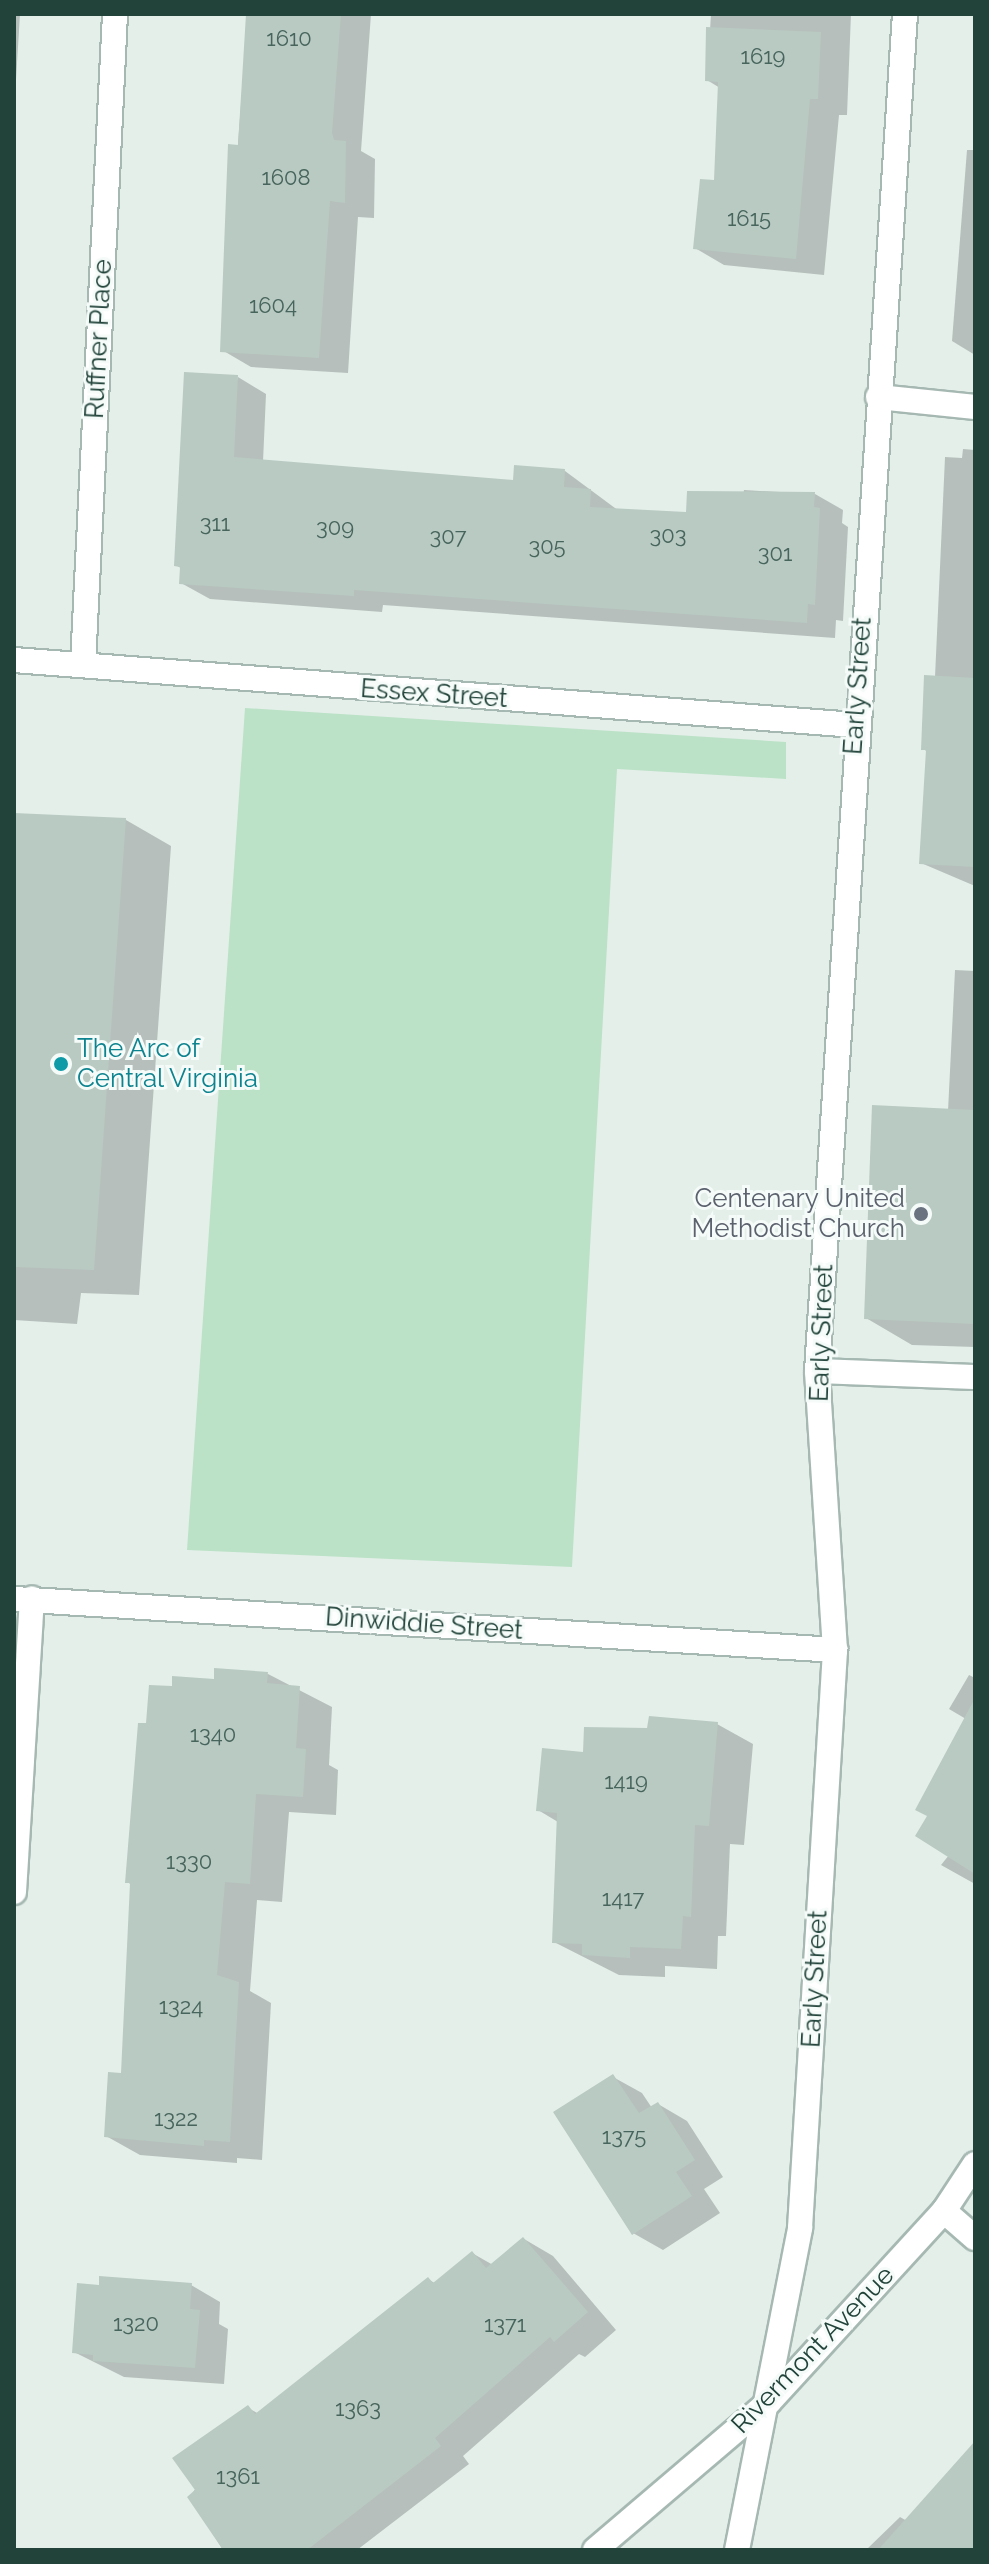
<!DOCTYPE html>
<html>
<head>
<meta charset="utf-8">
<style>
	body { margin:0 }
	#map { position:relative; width:989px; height:2564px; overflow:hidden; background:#e4efea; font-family:Raleway,sans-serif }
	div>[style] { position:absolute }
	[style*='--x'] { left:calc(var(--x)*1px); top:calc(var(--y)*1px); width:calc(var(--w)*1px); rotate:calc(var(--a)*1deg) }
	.green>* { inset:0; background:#bbe2c6 }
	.shadow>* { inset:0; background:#0003 }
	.building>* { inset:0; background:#b9cac3 }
	.roads { filter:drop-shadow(2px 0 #a6b8b2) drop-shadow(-2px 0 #a6b8b2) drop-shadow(0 2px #a6b8b2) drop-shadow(0 -2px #a6b8b2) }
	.minor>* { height:24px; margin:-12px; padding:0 12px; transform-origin:12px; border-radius:12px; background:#fff }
	.secondary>* { height:24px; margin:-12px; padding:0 12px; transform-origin:12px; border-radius:12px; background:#fff }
	.dots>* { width:22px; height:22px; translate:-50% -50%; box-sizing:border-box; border:4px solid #f5fbf8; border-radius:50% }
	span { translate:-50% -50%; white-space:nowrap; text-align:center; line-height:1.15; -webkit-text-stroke:6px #f5fbf8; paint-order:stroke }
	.number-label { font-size:22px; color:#47655c }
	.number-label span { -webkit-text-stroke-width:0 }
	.street-label { font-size:26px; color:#21433a }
	.culture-label { font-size:26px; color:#0d838f }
	.left { translate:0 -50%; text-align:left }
	.worship-label { font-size:26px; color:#5b616d }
	.right { translate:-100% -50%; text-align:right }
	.frame { position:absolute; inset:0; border:16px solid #21433a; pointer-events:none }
</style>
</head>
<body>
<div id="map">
	<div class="green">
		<i style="clip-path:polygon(245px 708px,786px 742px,786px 779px,617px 769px,572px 1567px,187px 1550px)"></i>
	</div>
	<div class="shadow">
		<i style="clip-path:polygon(14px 14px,20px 14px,14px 113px)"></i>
		<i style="clip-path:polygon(248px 14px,371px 14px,361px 151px,375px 159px,374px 218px,358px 217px,348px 373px,251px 367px,222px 350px)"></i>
		<i style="clip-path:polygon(711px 14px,851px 14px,847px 115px,839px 115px,824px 275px,724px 265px,695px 248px,716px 183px,720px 88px,707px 80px)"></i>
		<i style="clip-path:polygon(967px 150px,975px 150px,975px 355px,952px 341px)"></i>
		<i style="clip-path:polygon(238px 377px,266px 394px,263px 462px,514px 483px,565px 471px,619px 511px,688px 514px,743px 496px,744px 490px,815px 494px,843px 510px,842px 523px,848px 527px,843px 621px,836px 620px,835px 638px,383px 605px,382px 612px,210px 599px,181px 583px,182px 569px,176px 565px)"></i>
		<i style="clip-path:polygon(963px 449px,975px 450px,975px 886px,921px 863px,928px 752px,923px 749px,935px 677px,945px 457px,962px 458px)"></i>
		<i style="clip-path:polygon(14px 815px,126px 820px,171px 846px,139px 1295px,81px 1293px,77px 1324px,14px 1320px)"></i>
		<i style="clip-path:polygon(955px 970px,975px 971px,975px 1347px,912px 1345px,866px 1318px,948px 1111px)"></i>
		<i style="clip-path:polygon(268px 1674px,332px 1707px,329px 1765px,338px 1770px,336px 1815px,289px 1812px,282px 1902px,257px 1900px,250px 1991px,271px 2003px,262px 2160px,237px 2158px,237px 2163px,140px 2155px,106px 2136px,123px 2075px,132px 1885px,127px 1882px,148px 1725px,174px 1688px)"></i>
		<i style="clip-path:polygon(969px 1675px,975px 1678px,975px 1884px,941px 1865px,949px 1855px,929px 1816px,966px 1719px,949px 1709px)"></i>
		<i style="clip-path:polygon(717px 1724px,753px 1744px,744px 1845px,730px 1844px,726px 1936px,718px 1936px,717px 1969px,665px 1966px,665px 1977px,619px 1975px,554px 1942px,558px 1822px,538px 1810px,585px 1754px,649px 1730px)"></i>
		<i style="clip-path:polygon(613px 2077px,642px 2093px,652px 2108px,658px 2104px,687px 2121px,723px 2177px,704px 2189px,720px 2213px,663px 2250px,633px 2233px)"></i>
		<i style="clip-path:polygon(524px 2239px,553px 2256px,616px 2330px,585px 2357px,579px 2354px,463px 2456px,469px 2464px,357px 2550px,223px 2550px,190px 2497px,248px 2408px,259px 2414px,428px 2279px,436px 2284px,472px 2253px,493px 2265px)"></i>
		<i style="clip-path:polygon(191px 2285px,220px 2302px,219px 2324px,228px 2329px,224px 2384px,124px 2377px,74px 2352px)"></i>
		<i style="clip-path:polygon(975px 2444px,975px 2550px,866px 2550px,900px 2517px,907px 2521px)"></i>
	</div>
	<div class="building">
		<i style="clip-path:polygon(246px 14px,341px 14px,332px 133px,334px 140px,346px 141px,345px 203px,330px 201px,319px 358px,220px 352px,228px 144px,238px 145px)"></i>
		<i style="clip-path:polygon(706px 27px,821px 32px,818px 99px,810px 99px,796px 259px,693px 249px,700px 179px,714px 180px,718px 82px,705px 81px)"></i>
		<i style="clip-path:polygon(184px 372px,238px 375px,234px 457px,513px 480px,514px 465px,565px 469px,564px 487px,591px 489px,590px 507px,686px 512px,687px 491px,815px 492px,814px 507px,820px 508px,815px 605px,808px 604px,807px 623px,354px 590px,354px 596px,179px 584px,180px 567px,174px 566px)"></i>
		<i style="clip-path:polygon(924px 675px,975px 678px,975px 867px,919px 864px,926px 750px,921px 750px)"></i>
		<i style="clip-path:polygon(14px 813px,126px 818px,94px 1270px,14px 1267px)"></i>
		<i style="clip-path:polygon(872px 1105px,975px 1110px,975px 1324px,864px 1319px)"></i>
		<i style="clip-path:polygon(214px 1668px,268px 1672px,267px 1683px,300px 1686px,296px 1748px,306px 1749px,303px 1797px,256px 1794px,250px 1884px,225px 1882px,217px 1975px,239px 1982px,230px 2142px,204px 2140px,204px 2146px,104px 2137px,108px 2072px,121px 2073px,130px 1883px,125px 1883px,138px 1723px,146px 1723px,149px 1685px,172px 1686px,172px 1676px,214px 1679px)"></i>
		<i style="clip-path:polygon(975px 1698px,975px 1874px,915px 1836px,927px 1816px,915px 1810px)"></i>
		<i style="clip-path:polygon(649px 1716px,718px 1722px,709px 1826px,695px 1825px,691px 1917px,683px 1916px,681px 1949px,630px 1947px,630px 1958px,582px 1955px,582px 1944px,552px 1943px,557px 1813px,536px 1811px,542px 1748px,583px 1752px,584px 1727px,647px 1728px)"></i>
		<i style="clip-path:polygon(613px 2074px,639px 2113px,658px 2102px,695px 2160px,676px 2172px,692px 2196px,632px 2235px,553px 2112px)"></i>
		<i style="clip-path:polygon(523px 2237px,588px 2312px,554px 2342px,550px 2337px,435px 2438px,441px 2446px,307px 2550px,223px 2550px,187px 2497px,195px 2490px,172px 2458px,248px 2405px,255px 2414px,428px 2277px,433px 2283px,472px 2251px,486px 2268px)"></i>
		<i style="clip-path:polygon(99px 2276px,192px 2283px,190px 2309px,200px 2310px,195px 2368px,93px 2361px,93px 2355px,72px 2353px,77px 2283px,99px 2285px)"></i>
		<i style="clip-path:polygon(975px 2441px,975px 2550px,878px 2550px)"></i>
	</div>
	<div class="roads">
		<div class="minor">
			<i style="--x:878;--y:397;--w:98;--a:5.9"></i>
			<i style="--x:14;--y:660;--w:844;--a:4.42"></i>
			<i style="--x:83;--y:664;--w:651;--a:-87.18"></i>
			<i style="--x:817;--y:1371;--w:158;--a:2.2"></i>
			<i style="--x:14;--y:1599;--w:823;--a:3.55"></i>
			<i style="--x:14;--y:1892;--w:294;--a:-86.5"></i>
			<i style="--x:944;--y:2211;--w:41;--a:41.1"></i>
			<i style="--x:737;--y:2550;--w:328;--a:-78.9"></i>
			<i style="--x:800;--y:2228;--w:579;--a:-86.53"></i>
			<i style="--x:835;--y:1650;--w:280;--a:-93.7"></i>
			<i style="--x:817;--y:1371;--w:1360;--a:-86.29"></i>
		</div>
		<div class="secondary">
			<i style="--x:595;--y:2550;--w:228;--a:-40.4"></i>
			<i style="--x:769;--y:2402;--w:259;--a:-47.5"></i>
			<i style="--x:944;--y:2211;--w:56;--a:-56.6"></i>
		</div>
	</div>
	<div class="dots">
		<i style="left:61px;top:1064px;background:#0f9aa8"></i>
		<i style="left:921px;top:1214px;background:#6b7280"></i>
	</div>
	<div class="number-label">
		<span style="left:289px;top:39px">1610</span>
		<span style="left:763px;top:57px">1619</span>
		<span style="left:286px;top:178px">1608</span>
		<span style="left:749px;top:219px">1615</span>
		<span style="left:273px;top:306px">1604</span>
		<span style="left:215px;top:524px">311</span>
		<span style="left:335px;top:528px">309</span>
		<span style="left:668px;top:536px">303</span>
		<span style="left:448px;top:537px">307</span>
		<span style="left:547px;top:547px">305</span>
		<span style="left:775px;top:554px">301</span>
		<span style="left:213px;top:1735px">1340</span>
		<span style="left:626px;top:1782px">1419</span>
		<span style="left:189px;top:1862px">1330</span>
		<span style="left:623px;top:1899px">1417</span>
		<span style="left:181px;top:2007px">1324</span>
		<span style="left:176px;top:2119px">1322</span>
		<span style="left:624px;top:2137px">1375</span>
		<span style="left:136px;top:2324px">1320</span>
		<span style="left:505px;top:2325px">1371</span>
		<span style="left:358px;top:2409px">1363</span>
		<span style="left:238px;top:2477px">1361</span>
	</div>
	<div class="street-label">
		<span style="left:99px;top:339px;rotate:-87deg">Ruffner Place</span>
		<span style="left:858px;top:686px;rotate:-86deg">Early Street</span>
		<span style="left:434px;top:694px;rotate:4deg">Essex Street</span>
		<span style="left:822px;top:1333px;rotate:-88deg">Early Street</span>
		<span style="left:424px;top:1624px;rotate:4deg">Dinwiddie Street</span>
		<span style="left:815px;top:1979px;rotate:-87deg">Early Street</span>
		<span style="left:813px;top:2350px;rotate:-46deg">Rivermont Avenue</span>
	</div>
	<div class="culture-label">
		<span class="left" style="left:77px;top:1064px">The Arc of<br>Central Virginia</span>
	</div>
	<div class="worship-label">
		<span class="right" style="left:905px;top:1214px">Centenary United<br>Methodist Church</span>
	</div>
	<div class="frame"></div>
</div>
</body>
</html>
